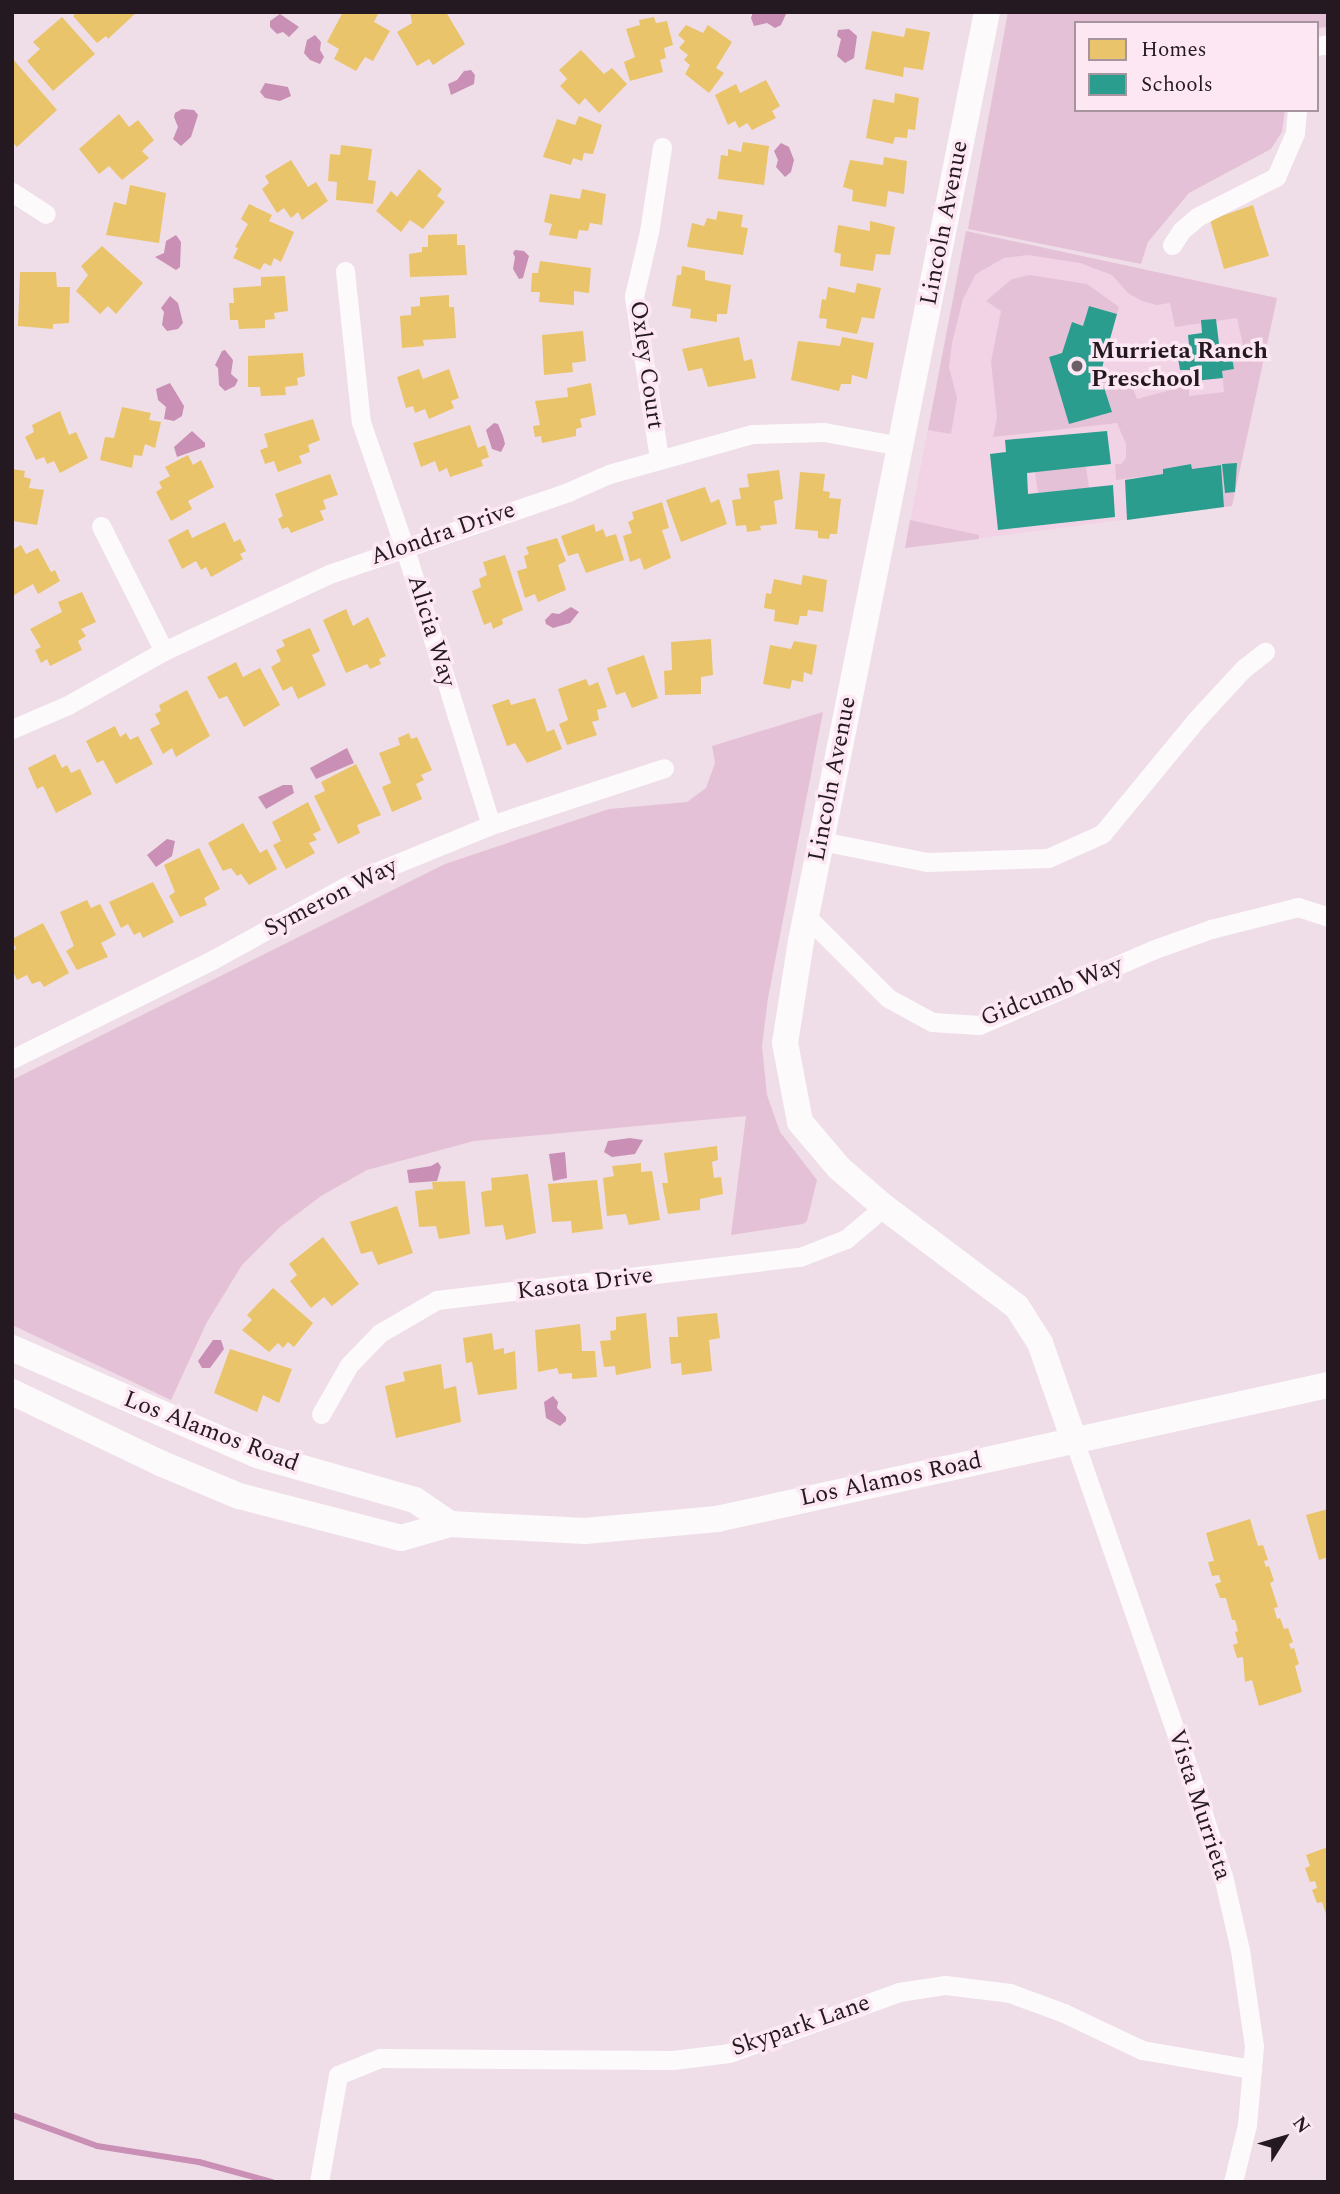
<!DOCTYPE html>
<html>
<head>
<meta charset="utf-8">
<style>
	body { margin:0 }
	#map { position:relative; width:1340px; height:2194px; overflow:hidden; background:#efdee8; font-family:Spectral,serif }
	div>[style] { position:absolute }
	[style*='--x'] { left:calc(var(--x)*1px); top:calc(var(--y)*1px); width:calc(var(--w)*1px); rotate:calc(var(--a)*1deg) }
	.built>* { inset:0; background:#f1d3e5 }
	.green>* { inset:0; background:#e5c1d7 }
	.water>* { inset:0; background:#c98fb4 }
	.homes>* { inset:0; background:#e9c46a }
	.schools>* { inset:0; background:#2a9d8f }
	.stream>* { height:6px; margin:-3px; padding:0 3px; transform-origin:3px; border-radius:3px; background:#c98fb4 }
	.street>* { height:19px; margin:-9.5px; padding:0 9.5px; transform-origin:9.5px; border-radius:9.5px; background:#fdfafc }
	.secondary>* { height:26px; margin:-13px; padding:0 13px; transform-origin:13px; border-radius:13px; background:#fdfafc }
	.dots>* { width:19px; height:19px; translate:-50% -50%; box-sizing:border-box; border:4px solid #fce7f3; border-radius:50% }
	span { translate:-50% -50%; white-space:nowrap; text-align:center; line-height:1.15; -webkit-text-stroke:7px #fce7f3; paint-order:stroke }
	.street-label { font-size:24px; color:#241920 }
	.poi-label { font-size:24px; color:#241920; font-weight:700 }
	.left { translate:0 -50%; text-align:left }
	.frame { position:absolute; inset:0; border:14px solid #241920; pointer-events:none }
	.legend { position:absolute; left:1074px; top:21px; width:245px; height:91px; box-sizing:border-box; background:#fce7f3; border:2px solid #a6959f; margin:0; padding:9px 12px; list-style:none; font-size:21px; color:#241920 }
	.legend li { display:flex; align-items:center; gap:14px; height:35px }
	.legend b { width:35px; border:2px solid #a6959f }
	.north { position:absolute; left:1249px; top:2103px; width:70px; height:70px; -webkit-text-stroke:5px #fce7f3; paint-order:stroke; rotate:53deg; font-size:19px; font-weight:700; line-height:28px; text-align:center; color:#241920 }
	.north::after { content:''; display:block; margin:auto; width:24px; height:32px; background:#241920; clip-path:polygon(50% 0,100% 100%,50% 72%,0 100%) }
</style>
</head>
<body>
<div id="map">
	<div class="built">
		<i style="clip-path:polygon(966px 231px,1277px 298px,1232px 506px,905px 548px)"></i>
	</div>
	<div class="green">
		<i style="clip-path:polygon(1008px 12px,1328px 12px,1328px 27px,1317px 28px,1317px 23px,1076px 23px,1076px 110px,1285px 110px,1282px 132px,1271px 149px,1189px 193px,1148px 242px,1141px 264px,968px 229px)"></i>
		<i style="clip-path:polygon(966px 231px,1277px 298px,1232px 506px,1224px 507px,1220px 465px,1192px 469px,1191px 464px,1163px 469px,1163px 474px,1116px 480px,1115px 464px,1121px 464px,1126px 458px,1126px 444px,1117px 423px,993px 437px,997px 417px,991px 362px,1001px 311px,986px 301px,1012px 279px,1030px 275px,1087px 284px,1119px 307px,1117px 314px,1089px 306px,1083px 326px,1072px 323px,1062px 353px,1049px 357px,1069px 423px,1112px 412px,1101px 379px,1126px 370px,1137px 399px,1189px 385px,1189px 396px,1224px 392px,1222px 371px,1234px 369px,1231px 351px,1244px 350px,1237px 318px,1175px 327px,1170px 303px,1157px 305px,1142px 301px,1128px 293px,1112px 275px,1080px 263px,1028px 255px,1004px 258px,976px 274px,963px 299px,952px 343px,949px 367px,957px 398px,951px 434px,928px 430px)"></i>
		<i style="clip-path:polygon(1086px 466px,1089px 488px,1038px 493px,1035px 472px)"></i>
		<i style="clip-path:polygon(910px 520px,979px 535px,979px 539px,905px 548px)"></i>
		<i style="clip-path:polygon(823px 712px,768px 998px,762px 1046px,767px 1095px,780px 1132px,817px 1180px,807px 1221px,803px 1224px,731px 1235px,746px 1116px,474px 1141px,367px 1170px,321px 1196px,280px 1227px,242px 1265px,207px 1322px,171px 1400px,12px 1325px,12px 1080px,445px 864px,609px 809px,687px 802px,706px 788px,715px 763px,712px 746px)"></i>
	</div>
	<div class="water">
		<i style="clip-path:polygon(753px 12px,785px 12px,786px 14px,781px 25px,775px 28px,767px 23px,754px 26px,751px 18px)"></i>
		<i style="clip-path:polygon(280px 14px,299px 27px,289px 37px,283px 32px,277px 34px,270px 27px,270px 21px)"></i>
		<i style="clip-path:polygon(849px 29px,857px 36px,854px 58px,845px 63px,837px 56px,841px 39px,837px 36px,838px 30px)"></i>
		<i style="clip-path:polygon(315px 35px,321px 42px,320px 50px,324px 57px,320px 64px,310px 60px,304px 53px,307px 40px)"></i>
		<i style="clip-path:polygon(471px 70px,475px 75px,474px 84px,451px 95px,448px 84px,457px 80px,464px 71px)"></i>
		<i style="clip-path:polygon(265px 83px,288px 87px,291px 96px,280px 101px,265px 98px,260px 92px)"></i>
		<i style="clip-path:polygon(182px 109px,194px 110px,198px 115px,191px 137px,181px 146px,173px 139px,178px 127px,174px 117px,175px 113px)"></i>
		<i style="clip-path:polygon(781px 143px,789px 147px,794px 160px,791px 172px,785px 177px,776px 167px,778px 160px,774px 151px)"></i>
		<i style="clip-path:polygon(176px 235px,181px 242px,180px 267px,176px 270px,155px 257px,164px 253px,166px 241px)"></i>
		<i style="clip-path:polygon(515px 250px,524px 251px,529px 256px,523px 278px,519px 279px,513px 269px,515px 257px,513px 253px)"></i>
		<i style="clip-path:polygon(170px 296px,178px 303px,183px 323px,178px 329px,167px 331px,162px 325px,164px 312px,161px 308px)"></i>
		<i style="clip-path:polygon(225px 350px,233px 360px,231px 374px,238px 380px,235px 386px,225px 391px,219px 385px,218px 368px,215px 365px,222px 351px)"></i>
		<i style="clip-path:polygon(170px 383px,184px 406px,182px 416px,174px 421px,164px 419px,166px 407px,158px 400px,156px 389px)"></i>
		<i style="clip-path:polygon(494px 423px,498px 424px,503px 436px,505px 444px,501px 452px,492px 449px,486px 430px)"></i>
		<i style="clip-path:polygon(192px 431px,205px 443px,205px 447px,177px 457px,174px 447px)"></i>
		<i style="clip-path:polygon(571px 607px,579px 612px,570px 623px,553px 628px,546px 624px,545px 620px,552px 613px,559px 614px)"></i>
		<i style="clip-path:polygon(347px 748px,354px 763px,316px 779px,310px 768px)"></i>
		<i style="clip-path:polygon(283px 785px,292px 785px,294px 793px,266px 809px,258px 797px)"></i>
		<i style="clip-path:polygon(167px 839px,175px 841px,172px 856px,156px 867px,147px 855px)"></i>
		<i style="clip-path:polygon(630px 1138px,643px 1140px,635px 1154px,612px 1157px,604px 1152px,608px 1141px)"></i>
		<i style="clip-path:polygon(565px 1152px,567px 1178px,553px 1181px,549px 1154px)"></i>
		<i style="clip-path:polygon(438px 1162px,441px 1167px,437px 1181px,409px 1183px,407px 1170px,431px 1166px)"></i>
		<i style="clip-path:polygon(213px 1340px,221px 1340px,224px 1349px,210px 1368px,202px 1368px,198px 1361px)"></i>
		<i style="clip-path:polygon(553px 1396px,558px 1402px,557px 1408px,566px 1417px,566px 1421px,560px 1426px,546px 1418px,544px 1402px)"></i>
	</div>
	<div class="homes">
		<i style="clip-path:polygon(77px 12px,137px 12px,108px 39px,106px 36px,97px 43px,73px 16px)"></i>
		<i style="clip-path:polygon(343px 12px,379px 12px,374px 22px,390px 31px,373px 61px,365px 57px,356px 71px,334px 59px,339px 49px,327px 42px)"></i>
		<i style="clip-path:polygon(410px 12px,446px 12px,465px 44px,433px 65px,429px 59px,417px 66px,397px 32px,412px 23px)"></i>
		<i style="clip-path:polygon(62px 17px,95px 54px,53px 91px,27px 61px,40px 49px,33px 42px)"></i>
		<i style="clip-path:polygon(654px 17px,656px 23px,667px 21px,673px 45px,664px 48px,666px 58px,660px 60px,663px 72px,630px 81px,624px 62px,635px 57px,626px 29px,640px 25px,639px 20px)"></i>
		<i style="clip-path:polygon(686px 25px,703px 33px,708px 25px,732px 42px,716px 68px,724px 73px,709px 93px,685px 74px,690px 65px,684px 60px,688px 55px,679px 48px,685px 41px,678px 35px)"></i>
		<i style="clip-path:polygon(906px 28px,930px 32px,923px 70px,904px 67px,903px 77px,865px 69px,872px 31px,904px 37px)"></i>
		<i style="clip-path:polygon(581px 50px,604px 74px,612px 68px,627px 84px,599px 113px,585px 98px,579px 105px,560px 86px,567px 79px,559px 70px)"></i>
		<i style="clip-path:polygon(12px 58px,57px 110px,17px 147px,12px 142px)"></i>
		<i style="clip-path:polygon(766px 80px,780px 106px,772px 111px,776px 118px,752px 130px,747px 123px,739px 128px,735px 121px,728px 125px,715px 95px,736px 84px,740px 93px)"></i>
		<i style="clip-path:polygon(895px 93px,919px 98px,915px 130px,908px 129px,907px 138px,895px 137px,893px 144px,866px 138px,873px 99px,894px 103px)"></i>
		<i style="clip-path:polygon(119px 114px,129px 127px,138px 120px,154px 140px,142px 151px,149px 158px,122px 180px,109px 166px,99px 174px,79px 149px)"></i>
		<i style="clip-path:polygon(579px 116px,602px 125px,593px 154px,584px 153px,582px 161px,573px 158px,571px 165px,543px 157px,557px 119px,575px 125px)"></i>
		<i style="clip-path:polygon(743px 142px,769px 146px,764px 185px,718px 179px,721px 155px,728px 156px,728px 149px,741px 152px)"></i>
		<i style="clip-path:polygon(341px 145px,372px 149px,368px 180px,376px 181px,373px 204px,336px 200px,337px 182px,328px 181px,330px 154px,340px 155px)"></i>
		<i style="clip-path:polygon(884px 157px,907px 161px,904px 194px,888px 191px,886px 207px,852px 201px,853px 190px,843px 187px,850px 160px,883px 165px)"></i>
		<i style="clip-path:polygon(291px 160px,308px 187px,316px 182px,328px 201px,302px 220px,298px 212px,291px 218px,284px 208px,277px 213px,262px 189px,269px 183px,265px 176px)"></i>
		<i style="clip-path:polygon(419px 169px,442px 189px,437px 196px,445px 202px,423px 229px,410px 220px,401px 232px,376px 211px,391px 191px,397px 197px)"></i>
		<i style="clip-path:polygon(130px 185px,166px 193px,159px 243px,106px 235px,114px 202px,126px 205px)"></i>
		<i style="clip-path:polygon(582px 189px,606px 194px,602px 225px,590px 223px,588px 231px,579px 230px,577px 239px,549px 235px,552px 224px,544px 222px,550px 194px,580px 199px)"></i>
		<i style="clip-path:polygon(249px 204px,272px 215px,269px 221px,294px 232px,281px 262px,274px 258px,271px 266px,264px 263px,260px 270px,233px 258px,238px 248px,235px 247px,248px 224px,241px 219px)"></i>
		<i style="clip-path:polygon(1253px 205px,1269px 256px,1224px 269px,1210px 220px)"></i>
		<i style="clip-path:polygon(718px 211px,743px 215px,741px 227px,748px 228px,743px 255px,687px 247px,692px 223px,704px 226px,707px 218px,716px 220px)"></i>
		<i style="clip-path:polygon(870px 221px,895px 227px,890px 255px,876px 254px,873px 271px,840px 266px,841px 254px,834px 252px,838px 225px,870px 231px)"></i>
		<i style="clip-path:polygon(457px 234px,457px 245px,465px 245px,467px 275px,410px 277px,409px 254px,422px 252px,422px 247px,428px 247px,428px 235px)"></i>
		<i style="clip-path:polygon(102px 246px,143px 283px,116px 314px,108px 306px,100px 314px,76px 291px,88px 275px,81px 266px)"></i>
		<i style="clip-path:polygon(540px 261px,591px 268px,589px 293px,574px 291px,574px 305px,539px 302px,540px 292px,531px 292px,532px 273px,538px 273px)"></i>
		<i style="clip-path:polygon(682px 266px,705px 271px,705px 280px,731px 285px,727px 314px,717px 314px,717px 322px,690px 318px,691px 309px,672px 306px,677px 275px,681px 275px)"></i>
		<i style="clip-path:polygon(20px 272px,56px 272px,57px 287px,70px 287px,69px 323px,53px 324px,53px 329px,18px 326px)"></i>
		<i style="clip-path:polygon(285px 276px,288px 311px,274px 313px,275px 319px,265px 320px,265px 328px,239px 329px,238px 320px,230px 320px,229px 303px,234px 303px,233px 288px,261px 286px,261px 277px)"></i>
		<i style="clip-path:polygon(857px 283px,881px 288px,874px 319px,862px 317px,857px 334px,826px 328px,827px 319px,819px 318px,822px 299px,826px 300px,828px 287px,855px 293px)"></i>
		<i style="clip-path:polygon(449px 295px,449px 307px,454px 307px,456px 338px,423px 340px,424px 346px,402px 348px,400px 316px,411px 315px,411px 307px,420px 306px,420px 297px)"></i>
		<i style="clip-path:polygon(583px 331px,586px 361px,572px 363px,573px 372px,544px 375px,542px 335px)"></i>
		<i style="clip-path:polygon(739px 337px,744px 361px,752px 359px,756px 378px,708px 387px,702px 368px,688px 371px,682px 349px)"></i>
		<i style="clip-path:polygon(842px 337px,874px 343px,867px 379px,852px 375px,851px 384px,841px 384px,839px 391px,791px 380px,798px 341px,840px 346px)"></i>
		<i style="clip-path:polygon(303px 353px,305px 376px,297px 378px,298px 385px,285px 387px,286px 395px,261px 396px,260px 387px,248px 387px,248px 356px)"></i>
		<i style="clip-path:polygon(419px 369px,423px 379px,449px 369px,459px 398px,451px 401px,454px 408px,429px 419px,425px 409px,415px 413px,413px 406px,406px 408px,397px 377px)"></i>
		<i style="clip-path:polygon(591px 383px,596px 415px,580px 419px,582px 427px,576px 429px,576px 436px,542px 443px,541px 436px,535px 437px,533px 426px,540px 425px,535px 401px,568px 397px,567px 388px)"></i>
		<i style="clip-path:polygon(122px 407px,151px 413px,149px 420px,161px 422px,155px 448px,145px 444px,142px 456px,134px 455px,132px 468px,100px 460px,105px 437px,114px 438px)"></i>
		<i style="clip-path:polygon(60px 411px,69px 435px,76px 432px,88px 458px,60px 473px,54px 461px,47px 464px,44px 457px,36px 460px,25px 437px,34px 432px,32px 425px)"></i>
		<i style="clip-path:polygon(313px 419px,320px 440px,308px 445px,310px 452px,299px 456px,302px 463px,278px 472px,274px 461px,265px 464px,260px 450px,268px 447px,264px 434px)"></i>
		<i style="clip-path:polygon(470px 425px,478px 448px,485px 445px,489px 457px,481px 460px,483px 466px,450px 477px,447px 468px,439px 472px,435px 461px,421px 467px,413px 443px)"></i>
		<i style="clip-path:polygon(188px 455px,193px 465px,201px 460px,214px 487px,188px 501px,192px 509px,171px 521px,156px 492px,162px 488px,159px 482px,170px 476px,165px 467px)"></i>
		<i style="clip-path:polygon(12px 469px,25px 471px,24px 477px,31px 479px,29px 488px,44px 490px,37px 525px,13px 521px)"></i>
		<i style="clip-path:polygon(779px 470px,783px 499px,774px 501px,777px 524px,760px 526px,761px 530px,747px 532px,746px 525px,736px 526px,732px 500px,741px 499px,739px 488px,749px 487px,747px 474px)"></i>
		<i style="clip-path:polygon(800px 472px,825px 474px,823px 491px,830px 492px,829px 498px,841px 499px,837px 534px,830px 534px,829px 539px,818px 538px,818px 531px,795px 529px)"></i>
		<i style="clip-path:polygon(330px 474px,338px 495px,323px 500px,326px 509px,320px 511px,324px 520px,291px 533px,288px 527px,282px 529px,278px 519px,283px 516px,275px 494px)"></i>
		<i style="clip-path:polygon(705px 487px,711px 503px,719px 499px,727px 524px,681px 542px,666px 500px)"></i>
		<i style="clip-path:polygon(662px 502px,669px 528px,662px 530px,671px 558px,644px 570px,640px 558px,630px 562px,623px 536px,632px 533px,628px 522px,634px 519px,632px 512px)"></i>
		<i style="clip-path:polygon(225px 522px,234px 542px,240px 539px,246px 551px,240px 554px,243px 559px,211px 577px,206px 567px,201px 570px,196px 561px,182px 569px,168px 540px,188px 529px,192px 538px)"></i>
		<i style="clip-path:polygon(594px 524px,596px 532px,603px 529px,606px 537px,616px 534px,624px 560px,586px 573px,578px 553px,568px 556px,561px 536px)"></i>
		<i style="clip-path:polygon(557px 538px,566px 561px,558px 565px,566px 590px,538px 602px,535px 594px,525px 598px,517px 571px,527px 568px,524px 556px,529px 554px,526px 547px)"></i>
		<i style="clip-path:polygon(21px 545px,26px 554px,38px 548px,51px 572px,55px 570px,60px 581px,38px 594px,33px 584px,14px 595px,12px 550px)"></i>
		<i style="clip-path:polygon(505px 555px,523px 610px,502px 619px,503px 624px,493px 629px,491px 622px,484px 625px,472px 591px,481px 587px,479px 579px,487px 575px,483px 562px)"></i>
		<i style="clip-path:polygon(803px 575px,827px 580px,823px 612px,808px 610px,807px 616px,800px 616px,798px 625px,774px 621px,775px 610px,764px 608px,766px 593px,771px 594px,774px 579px,801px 585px)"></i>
		<i style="clip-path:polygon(82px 592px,96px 622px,81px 629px,86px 636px,78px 641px,82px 650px,50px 666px,47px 659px,41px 663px,35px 650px,41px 647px,30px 629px,62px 612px,58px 602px)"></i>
		<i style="clip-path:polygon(346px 609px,353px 626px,368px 617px,386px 656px,379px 659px,381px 664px,370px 669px,367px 664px,346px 673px,323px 620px)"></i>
		<i style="clip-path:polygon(310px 628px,320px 651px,312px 655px,326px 685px,298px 699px,292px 686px,283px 691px,271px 667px,281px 661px,276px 650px,285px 646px,282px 640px)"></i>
		<i style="clip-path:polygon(711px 639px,713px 675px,701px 677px,701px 694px,665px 695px,664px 671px,672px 670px,671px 642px)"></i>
		<i style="clip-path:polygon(794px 641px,817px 645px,812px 675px,804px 672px,803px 682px,792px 680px,790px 689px,763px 684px,770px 645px,791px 649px)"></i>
		<i style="clip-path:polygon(644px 655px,658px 698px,632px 708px,625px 692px,616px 695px,607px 668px)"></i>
		<i style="clip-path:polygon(236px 662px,243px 677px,260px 668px,280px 705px,244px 727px,227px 696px,219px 699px,207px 677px)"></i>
		<i style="clip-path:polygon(586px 679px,589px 686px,598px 682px,607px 707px,597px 710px,599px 720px,592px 722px,597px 735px,567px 745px,559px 724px,568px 720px,558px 689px)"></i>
		<i style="clip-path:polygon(187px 690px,210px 736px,176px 757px,172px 748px,163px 754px,150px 729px,160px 724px,155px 714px,161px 711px,159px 705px)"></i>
		<i style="clip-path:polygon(535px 698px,547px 732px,554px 729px,562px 749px,527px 763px,515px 743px,507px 746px,492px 705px,509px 699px,511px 705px)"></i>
		<i style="clip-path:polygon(115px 726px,120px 737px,126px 733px,130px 740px,138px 736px,153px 764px,116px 784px,103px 760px,97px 763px,86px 741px)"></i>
		<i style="clip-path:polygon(409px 733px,411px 739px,417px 737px,432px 770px,421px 775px,424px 780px,416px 784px,422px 799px,392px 812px,382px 787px,391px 783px,379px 753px,400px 745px,398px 738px)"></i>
		<i style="clip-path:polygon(55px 754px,62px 768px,67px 765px,71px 773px,80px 769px,92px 794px,56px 813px,43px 786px,37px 789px,28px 768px)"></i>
		<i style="clip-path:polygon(356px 764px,381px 815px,357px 825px,360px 833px,338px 844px,314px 796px,325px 791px,321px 782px)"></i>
		<i style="clip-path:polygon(308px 802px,321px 830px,313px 834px,317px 840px,309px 843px,315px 853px,286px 869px,273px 845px,281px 841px,272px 822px)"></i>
		<i style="clip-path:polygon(243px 823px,260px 853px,267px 849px,277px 869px,249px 885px,241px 874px,237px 876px,231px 868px,223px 871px,208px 843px)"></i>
		<i style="clip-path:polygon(199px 848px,220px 889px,204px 898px,207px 905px,180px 917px,169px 896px,175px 892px,164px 865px)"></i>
		<i style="clip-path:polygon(153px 882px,174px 922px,143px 938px,140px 932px,134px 935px,128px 924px,121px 928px,109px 902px)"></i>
		<i style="clip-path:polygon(87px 900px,91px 908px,100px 904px,116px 935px,101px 943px,108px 957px,77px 970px,66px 951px,74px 946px,60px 912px)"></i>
		<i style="clip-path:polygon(43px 923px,69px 973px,44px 987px,40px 981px,32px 984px,27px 975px,17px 980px,12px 969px,12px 951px,16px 949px,12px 939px)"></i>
		<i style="clip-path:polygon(717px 1146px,718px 1160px,712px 1162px,714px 1178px,721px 1177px,723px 1194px,700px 1199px,700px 1210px,668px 1214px,662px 1183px,668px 1183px,664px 1153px)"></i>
		<i style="clip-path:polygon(641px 1163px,641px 1172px,652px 1171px,660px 1220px,629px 1225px,626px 1214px,607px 1216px,603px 1178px,614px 1176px,612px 1166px)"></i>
		<i style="clip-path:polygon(528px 1174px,536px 1233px,506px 1240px,503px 1225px,485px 1227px,481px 1192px,492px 1190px,491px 1178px)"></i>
		<i style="clip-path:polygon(597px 1180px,603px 1229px,572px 1233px,571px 1221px,552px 1222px,548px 1184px)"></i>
		<i style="clip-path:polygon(465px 1181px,470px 1234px,439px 1239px,436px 1226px,419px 1227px,415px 1191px,433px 1189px,432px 1182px)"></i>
		<i style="clip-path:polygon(397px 1206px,413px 1253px,378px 1265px,372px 1251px,361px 1254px,350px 1222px)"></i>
		<i style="clip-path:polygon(323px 1237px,359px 1284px,332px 1306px,324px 1297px,311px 1308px,290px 1281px,297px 1275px,289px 1264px)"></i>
		<i style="clip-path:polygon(273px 1288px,313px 1323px,294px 1347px,288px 1342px,283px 1348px,278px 1343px,269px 1352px,242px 1330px,252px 1320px,247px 1315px)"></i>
		<i style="clip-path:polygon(646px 1313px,651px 1368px,616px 1375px,615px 1366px,604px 1367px,600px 1341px,611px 1340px,610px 1331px,616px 1330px,616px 1317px)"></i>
		<i style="clip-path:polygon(717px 1313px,720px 1338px,709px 1340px,712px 1371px,682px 1375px,681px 1363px,671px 1364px,669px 1337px,678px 1337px,677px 1317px)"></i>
		<i style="clip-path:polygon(580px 1324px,582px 1351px,595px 1351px,597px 1377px,572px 1379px,572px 1373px,559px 1374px,557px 1368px,538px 1372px,535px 1330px)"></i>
		<i style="clip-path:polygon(492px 1333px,494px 1350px,504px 1348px,504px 1354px,515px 1351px,517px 1389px,478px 1395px,472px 1362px,466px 1363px,463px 1338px)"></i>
		<i style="clip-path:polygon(230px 1349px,292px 1369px,279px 1403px,263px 1395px,257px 1412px,214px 1393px)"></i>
		<i style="clip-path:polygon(441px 1364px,444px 1389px,456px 1386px,461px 1422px,396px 1438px,385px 1386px,405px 1381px,403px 1372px)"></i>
		<i style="clip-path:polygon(1328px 1509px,1328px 1557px,1319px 1560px,1306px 1515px)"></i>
		<i style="clip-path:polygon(1250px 1519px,1258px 1546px,1263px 1545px,1268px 1560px,1264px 1561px,1266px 1567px,1269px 1566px,1274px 1581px,1270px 1583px,1278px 1607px,1274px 1608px,1277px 1619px,1280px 1618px,1284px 1629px,1288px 1628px,1293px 1642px,1289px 1644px,1291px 1649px,1294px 1648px,1299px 1664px,1295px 1666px,1302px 1692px,1259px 1706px,1252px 1680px,1245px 1682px,1243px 1657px,1237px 1658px,1233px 1645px,1238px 1643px,1235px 1632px,1238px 1631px,1235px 1620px,1232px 1620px,1226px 1598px,1220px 1598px,1215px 1584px,1221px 1582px,1219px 1575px,1212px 1576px,1208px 1562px,1214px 1561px,1206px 1533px)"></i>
		<i style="clip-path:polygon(1328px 1847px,1328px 1917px,1327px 1917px,1322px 1902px,1317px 1903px,1312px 1890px,1317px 1888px,1315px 1881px,1310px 1882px,1305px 1868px,1310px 1866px,1306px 1855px)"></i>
	</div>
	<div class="schools">
		<i style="clip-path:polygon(1089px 306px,1117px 314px,1100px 375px,1112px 412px,1069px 424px,1049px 357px,1062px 353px,1072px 322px,1083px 326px)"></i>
		<i style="clip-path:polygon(1216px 319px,1220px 352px,1231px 351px,1234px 369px,1222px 371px,1223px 378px,1194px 381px,1193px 370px,1180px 370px,1178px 358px,1190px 355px,1188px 335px,1202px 333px,1201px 320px)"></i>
		<i style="clip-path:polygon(1107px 431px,1111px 464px,1027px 473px,1028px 494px,1113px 485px,1115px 517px,998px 530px,990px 454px,1006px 452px,1005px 440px)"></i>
		<i style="clip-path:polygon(1237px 463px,1235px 492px,1225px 493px,1222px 464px)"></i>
		<i style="clip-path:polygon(1191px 464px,1192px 469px,1221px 465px,1224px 507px,1127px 520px,1125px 480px,1163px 474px,1163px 469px)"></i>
	</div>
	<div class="stream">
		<i style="--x:12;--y:2115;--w:90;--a:20"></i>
		<i style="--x:97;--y:2146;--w:103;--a:8.9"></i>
		<i style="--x:199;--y:2162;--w:76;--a:15.3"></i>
	</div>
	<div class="street">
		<i style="--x:1317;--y:46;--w:11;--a:-10"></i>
		<i style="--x:12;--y:192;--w:40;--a:32.9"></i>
		<i style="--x:1172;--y:245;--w:17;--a:-57"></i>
		<i style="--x:1181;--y:231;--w:21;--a:-41"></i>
		<i style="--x:1197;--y:217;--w:89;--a:-26.9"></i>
		<i style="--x:1276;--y:177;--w:48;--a:-66.6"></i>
		<i style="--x:1295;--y:133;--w:23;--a:-85"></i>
		<i style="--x:345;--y:271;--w:152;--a:84"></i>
		<i style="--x:361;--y:422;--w:131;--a:70.9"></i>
		<i style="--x:404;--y:546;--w:292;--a:72.7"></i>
		<i style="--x:659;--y:458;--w:164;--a:-98.8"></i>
		<i style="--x:634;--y:296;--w:66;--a:-76.8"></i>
		<i style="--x:649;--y:232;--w:86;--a:-81.3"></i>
		<i style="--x:101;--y:526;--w:140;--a:63.3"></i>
		<i style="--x:12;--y:729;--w:61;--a:-23.2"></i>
		<i style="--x:68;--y:705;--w:110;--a:-29.4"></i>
		<i style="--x:164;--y:651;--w:182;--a:-25"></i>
		<i style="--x:329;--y:574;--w:253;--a:-18.9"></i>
		<i style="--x:568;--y:492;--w:45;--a:-23.7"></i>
		<i style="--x:609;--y:474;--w:148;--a:-15.6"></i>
		<i style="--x:752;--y:434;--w:72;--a:-1.6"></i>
		<i style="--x:824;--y:432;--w:77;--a:10.4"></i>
		<i style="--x:821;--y:841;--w:108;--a:11.2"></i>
		<i style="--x:927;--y:862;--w:121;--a:-1.9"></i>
		<i style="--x:1048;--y:858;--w:59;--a:-24"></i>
		<i style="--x:1102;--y:834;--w:146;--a:-50.5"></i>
		<i style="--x:1195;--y:721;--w:71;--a:-47.3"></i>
		<i style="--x:1243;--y:669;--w:28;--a:-38"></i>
		<i style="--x:806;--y:916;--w:116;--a:45"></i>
		<i style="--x:888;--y:998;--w:50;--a:28.6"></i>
		<i style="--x:932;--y:1022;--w:47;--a:3.7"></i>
		<i style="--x:979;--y:1025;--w:189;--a:-23.4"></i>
		<i style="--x:1152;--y:950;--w:63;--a:-19.6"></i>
		<i style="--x:1211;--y:929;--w:90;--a:-14.2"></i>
		<i style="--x:1298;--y:907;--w:32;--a:18"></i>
		<i style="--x:12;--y:1059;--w:225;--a:-26.3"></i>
		<i style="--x:214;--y:959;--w:168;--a:-28.9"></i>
		<i style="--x:361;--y:878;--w:140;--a:-22.2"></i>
		<i style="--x:491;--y:825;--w:182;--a:-18.2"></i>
		<i style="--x:321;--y:1414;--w:56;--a:-60.3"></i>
		<i style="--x:349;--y:1365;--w:45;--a:-45.9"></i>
		<i style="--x:380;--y:1333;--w:66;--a:-30.1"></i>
		<i style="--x:437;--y:1300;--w:366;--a:-6.8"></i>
		<i style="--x:800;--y:1257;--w:49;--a:-21.4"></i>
		<i style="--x:846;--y:1239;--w:50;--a:-40.1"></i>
		<i style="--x:1074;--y:1440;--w:356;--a:70.8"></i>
		<i style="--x:1191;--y:1776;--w:105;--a:72.3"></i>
		<i style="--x:1223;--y:1876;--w:76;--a:77.1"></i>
		<i style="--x:1240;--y:1950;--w:97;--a:81.7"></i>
		<i style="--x:1254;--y:2046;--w:79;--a:95.1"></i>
		<i style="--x:1247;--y:2125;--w:59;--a:103.8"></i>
		<i style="--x:319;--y:2182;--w:109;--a:-79.9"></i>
		<i style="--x:338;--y:2075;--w:45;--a:-22"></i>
		<i style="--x:380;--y:2058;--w:293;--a:0.4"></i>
		<i style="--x:673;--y:2060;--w:56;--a:-7.1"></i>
		<i style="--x:729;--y:2053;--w:181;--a:-19.7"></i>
		<i style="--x:899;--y:1992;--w:47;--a:-8.7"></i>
		<i style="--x:945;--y:1985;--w:65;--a:7"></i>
		<i style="--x:1010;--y:1993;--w:58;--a:20.3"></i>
		<i style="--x:1064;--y:2013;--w:86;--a:25.4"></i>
		<i style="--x:1142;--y:2050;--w:112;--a:9.8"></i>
	</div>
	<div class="secondary">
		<i style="--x:987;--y:12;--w:947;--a:101.32"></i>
		<i style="--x:801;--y:941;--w:103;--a:98.9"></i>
		<i style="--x:785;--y:1043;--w:80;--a:79.2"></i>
		<i style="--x:800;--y:1122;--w:60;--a:49.7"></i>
		<i style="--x:839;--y:1168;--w:60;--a:40.9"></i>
		<i style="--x:884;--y:1207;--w:166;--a:36.9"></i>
		<i style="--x:1017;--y:1307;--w:43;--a:57.4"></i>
		<i style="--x:1040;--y:1343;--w:103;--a:70.7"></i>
		<i style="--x:12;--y:1348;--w:267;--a:23.6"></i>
		<i style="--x:257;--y:1455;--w:164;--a:15.9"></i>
		<i style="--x:415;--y:1500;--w:42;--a:34.4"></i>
		<i style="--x:12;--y:1392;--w:164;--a:25.6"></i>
		<i style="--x:160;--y:1463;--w:86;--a:22.7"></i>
		<i style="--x:239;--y:1496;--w:167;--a:14.5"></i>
		<i style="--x:401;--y:1538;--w:51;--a:-15.9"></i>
		<i style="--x:450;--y:1524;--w:135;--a:3"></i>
		<i style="--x:585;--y:1531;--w:133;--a:-5.2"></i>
		<i style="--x:717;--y:1519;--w:626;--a:-12.37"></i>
	</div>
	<div class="dots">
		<i style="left:1077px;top:366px;background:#6b5e66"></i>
	</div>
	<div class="street-label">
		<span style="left:945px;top:223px;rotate:-79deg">Lincoln Avenue</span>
		<span style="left:646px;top:365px;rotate:82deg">Oxley Court</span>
		<span style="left:443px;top:534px;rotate:-19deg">Alondra Drive</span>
		<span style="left:431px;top:631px;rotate:73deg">Alicia Way</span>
		<span style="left:833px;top:779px;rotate:-79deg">Lincoln Avenue</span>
		<span style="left:331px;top:898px;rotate:-27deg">Symeron Way</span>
		<span style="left:1052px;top:992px;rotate:-22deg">Gidcumb Way</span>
		<span style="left:585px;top:1284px;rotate:-7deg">Kasota Drive</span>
		<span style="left:211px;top:1432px;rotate:21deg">Los Alamos Road</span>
		<span style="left:891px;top:1480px;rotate:-12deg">Los Alamos Road</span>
		<span style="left:1199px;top:1805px;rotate:72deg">Vista Murrieta</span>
		<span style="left:801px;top:2026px;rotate:-19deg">Skypark Lane</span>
	</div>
	<div class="poi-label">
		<span class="left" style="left:1091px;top:366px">Murrieta Ranch<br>Preschool</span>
	</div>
	<div class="frame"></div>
	<ul class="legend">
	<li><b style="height:19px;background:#e9c46a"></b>Homes</li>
	<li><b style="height:19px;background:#2a9d8f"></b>Schools</li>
	</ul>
	<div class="north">N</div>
</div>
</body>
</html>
